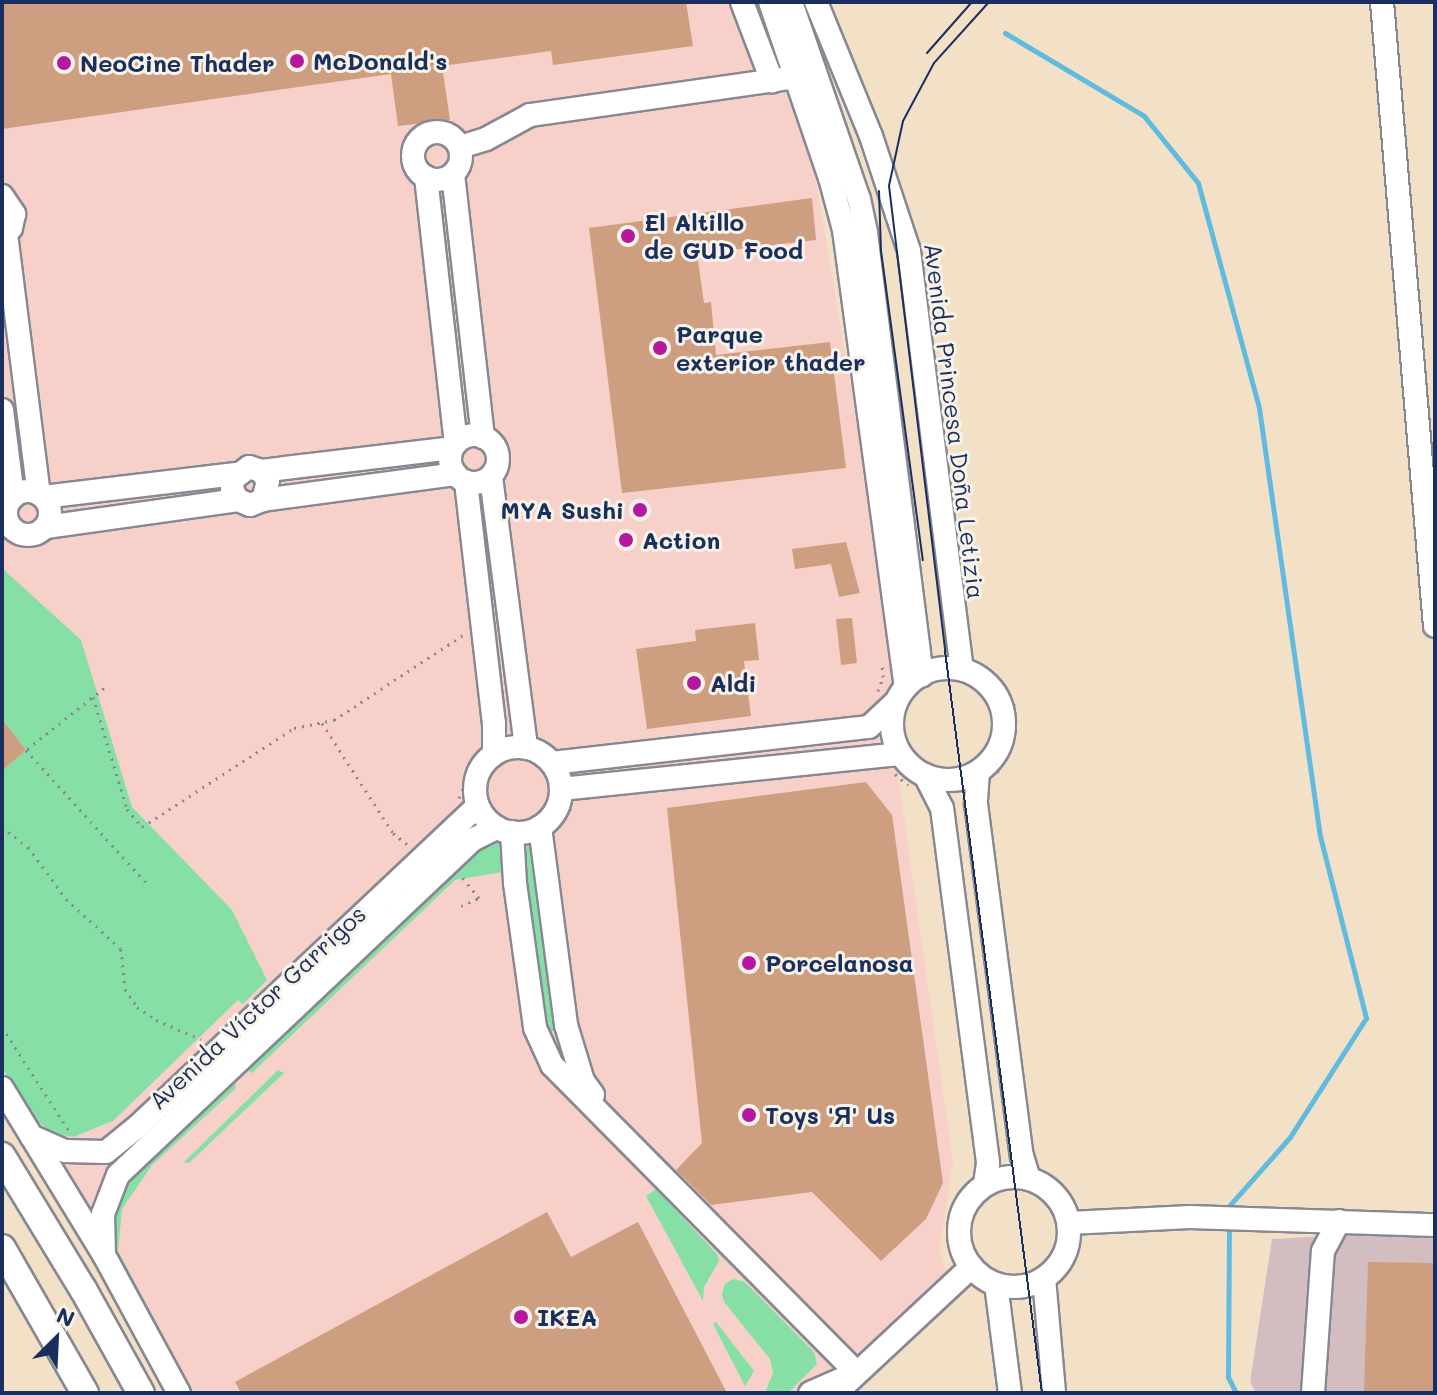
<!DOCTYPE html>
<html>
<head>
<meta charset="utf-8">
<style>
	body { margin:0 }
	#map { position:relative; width:1437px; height:1395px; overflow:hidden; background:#f3e1c7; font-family:Mali,sans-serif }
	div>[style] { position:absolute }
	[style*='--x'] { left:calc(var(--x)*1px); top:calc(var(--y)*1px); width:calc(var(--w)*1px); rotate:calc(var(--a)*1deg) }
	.built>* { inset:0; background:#f7d0c9 }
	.industrial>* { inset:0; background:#d2bec1 }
	.green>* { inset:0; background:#86e0a6 }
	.stream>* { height:5px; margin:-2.5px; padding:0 2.5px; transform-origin:2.5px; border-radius:2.5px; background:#61bbdf }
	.building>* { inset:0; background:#ce9e80 }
	.path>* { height:3px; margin-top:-1.5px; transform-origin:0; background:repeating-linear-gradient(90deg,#878892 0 2px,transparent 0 8px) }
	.roads { filter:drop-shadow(2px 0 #878892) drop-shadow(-2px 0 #878892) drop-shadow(0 2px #878892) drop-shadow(0 -2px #878892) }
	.minor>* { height:22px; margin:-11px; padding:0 11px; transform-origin:11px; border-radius:11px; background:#fff }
	.minor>.ring { margin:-11px; padding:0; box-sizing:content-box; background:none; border:22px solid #fff; border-radius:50% }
	.major>* { height:26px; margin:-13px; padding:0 13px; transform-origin:13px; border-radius:13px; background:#fff }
	.tram>* { height:2px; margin:-1px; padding:0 1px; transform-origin:1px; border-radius:1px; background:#1b2f5e }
	.dots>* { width:22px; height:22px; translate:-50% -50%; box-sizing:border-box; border:4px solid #f7f3e8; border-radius:50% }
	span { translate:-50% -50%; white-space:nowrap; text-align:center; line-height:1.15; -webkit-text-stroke:6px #f7f3e8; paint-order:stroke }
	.poi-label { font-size:24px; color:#1b2f5e; font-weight:700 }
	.left { translate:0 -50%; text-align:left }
	.right { translate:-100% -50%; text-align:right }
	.street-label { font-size:24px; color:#1b2f5e }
	.frame { position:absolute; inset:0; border:4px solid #1b2f5e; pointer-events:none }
	.north { position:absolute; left:16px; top:1299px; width:80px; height:80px; -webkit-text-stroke:6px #f7f3e8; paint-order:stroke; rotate:24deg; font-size:22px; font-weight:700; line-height:32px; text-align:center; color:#1b2f5e }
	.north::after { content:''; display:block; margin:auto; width:28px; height:36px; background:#1b2f5e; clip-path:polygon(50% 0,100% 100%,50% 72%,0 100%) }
</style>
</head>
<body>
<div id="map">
	<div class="built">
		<i style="clip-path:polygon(2px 2px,762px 2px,804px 108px,893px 638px,892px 731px,953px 1162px,939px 1251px,949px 1279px,838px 1393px,171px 1393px,2px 1098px)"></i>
	</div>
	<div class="industrial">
		<i style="clip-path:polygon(1369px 1234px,1435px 1235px,1435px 1393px,1256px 1393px,1250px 1382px,1272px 1239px)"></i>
	</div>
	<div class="green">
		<i style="clip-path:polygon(2px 568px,81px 640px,132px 807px,232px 910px,267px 980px,243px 1004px,238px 1000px,113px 1121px,73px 1137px,52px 1133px,35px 1119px,2px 1068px,2px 771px,26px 750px,2px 719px)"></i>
		<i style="clip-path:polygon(500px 833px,506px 864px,502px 872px,455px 880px,252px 1073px,247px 1070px,244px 1064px,481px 840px)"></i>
		<i style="clip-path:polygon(533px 834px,556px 1029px,551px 1032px,543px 1028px,518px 837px)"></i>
		<i style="clip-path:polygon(278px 1070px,284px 1073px,189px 1163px,184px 1162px)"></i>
		<i style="clip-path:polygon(228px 1080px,235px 1081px,236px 1088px,152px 1165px,122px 1209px,118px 1251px,194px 1393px,186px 1393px,110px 1246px,116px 1201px,133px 1170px)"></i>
		<i style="clip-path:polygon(656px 1189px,717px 1254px,719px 1261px,704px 1287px,703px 1301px,646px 1196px)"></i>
		<i style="clip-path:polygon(733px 1279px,745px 1282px,814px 1352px,817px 1364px,789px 1392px,765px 1393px,773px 1373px,770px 1359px,724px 1302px,722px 1294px,725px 1284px)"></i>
		<i style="clip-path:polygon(716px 1322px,754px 1371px,745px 1386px,713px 1324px)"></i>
	</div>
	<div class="stream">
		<i style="--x:1005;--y:33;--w:162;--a:30.8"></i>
		<i style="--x:1144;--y:116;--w:86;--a:51.1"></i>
		<i style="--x:1198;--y:183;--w:233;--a:74.8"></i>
		<i style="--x:1259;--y:408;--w:432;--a:81.9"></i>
		<i style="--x:1320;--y:836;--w:188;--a:75.8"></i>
		<i style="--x:1366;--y:1018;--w:141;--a:122.6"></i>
		<i style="--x:1290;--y:1137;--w:92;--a:131.5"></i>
		<i style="--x:1229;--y:1230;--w:147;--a:90.4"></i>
		<i style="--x:1228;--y:1377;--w:18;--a:63"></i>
	</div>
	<div class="building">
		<i style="clip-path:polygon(2px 2px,686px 2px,693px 46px,553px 65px,551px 51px,442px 66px,450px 120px,398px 126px,391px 74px,2px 129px)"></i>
		<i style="clip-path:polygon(812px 198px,816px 240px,697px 254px,704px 303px,711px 302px,716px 355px,830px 342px,846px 468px,622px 493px,589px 228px)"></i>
		<i style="clip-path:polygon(846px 542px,860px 593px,839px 597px,831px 564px,795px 569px,792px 549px)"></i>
		<i style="clip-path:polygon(852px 618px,857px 663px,841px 665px,836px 619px)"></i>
		<i style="clip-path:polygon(755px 623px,759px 660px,744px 661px,751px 716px,647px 729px,636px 649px,696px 641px,695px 630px)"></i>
		<i style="clip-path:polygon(2px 719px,26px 750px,2px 771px)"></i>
		<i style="clip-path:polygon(866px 782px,892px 815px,943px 1183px,926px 1219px,881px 1261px,812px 1192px,711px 1205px,676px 1170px,702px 1143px,667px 808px)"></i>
		<i style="clip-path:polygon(547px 1212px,571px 1257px,638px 1222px,727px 1393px,241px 1393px,235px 1382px,244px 1377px)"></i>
		<i style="clip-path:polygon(1368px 1262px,1435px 1263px,1435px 1393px,1364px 1393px)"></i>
	</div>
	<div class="path">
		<i style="--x:982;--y:668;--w:13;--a:32"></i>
		<i style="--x:993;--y:675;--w:36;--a:54"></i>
		<i style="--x:1014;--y:704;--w:18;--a:84"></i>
		<i style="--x:1016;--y:722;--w:29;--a:102"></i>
		<i style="--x:1010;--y:750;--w:25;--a:119"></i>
		<i style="--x:104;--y:688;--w:100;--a:141.5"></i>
		<i style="--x:26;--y:750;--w:181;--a:47.9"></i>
		<i style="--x:878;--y:691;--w:15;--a:-70"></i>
		<i style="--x:883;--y:677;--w:13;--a:-94"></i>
		<i style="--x:93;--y:697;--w:117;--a:73.1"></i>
		<i style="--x:127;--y:809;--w:23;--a:50"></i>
		<i style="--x:142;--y:827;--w:181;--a:-33.1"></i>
		<i style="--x:294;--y:728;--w:41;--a:-11.3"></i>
		<i style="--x:334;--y:720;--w:158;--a:-33.4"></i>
		<i style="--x:322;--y:723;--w:131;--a:57.2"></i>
		<i style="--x:393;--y:833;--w:21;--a:39"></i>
		<i style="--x:895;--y:774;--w:17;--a:40"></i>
		<i style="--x:459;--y:798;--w:44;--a:-67.5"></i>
		<i style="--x:558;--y:821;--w:21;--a:-43"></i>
		<i style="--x:2;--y:827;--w:33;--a:38"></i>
		<i style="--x:28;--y:847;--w:64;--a:53.8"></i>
		<i style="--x:66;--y:899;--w:74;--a:42.3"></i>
		<i style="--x:121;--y:949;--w:40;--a:84.3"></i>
		<i style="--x:125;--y:989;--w:22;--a:56"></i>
		<i style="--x:137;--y:1007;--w:23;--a:34"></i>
		<i style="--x:156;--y:1020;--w:49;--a:22.9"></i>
		<i style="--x:461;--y:906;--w:20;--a:-24"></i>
		<i style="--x:479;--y:898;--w:28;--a:-129"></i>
		<i style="--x:2;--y:1027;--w:124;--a:57.2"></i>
	</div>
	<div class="roads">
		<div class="minor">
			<i style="--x:742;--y:2;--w:85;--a:69.2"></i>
			<i style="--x:770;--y:2;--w:186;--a:71.2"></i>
			<i style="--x:830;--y:178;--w:54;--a:74.9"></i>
			<i style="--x:844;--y:230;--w:460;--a:82.3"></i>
			<i style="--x:791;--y:2;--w:208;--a:71"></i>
			<i style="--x:859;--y:199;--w:35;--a:78"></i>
			<i style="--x:866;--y:233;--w:446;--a:82.8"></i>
			<i style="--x:816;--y:2;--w:145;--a:67.7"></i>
			<i style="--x:871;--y:136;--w:121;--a:71.7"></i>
			<i style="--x:909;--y:251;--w:422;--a:82.8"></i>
			<i style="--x:1382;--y:2;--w:626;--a:85.15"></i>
			<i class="ring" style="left:413px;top:132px;width:26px;height:26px"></i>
			<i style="--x:460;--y:147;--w:27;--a:-17"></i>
			<i style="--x:486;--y:139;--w:50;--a:-28.6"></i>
			<i style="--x:530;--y:115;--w:270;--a:-8.1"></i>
			<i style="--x:453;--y:174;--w:265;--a:83.5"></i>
			<i style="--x:426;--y:177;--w:268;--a:83.6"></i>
			<i style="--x:2;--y:196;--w:22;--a:56"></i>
			<i style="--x:14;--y:214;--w:14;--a:102"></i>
			<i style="--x:11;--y:228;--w:12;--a:138"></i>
			<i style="--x:6;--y:234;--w:262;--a:82.8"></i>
			<i style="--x:2;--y:410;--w:88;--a:82.8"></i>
			<i class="ring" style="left:450px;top:435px;width:26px;height:26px"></i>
			<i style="--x:261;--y:471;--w:12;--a:55"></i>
			<i style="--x:268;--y:481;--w:20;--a:105"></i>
			<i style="--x:263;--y:500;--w:14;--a:159"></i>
			<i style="--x:250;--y:505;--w:13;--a:-157"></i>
			<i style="--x:238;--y:500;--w:12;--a:-121"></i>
			<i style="--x:232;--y:490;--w:11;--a:-85"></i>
			<i style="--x:233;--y:479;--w:20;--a:-37"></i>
			<i style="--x:249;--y:467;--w:13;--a:18"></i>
			<i style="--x:261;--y:471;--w:24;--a:-7"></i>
			<i style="--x:285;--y:468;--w:168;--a:-6.8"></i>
			<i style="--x:491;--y:477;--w:273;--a:82.6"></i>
			<i style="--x:466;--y:482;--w:243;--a:83.4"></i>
			<i style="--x:494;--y:723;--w:31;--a:90"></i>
			<i class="ring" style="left:6px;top:491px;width:22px;height:22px"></i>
			<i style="--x:43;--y:497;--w:194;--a:-6.8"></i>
			<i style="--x:263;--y:500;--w:194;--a:-7.7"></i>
			<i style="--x:46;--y:527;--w:194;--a:-8"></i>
			<i class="ring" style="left:892px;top:668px;width:90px;height:90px"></i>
			<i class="ring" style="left:475px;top:747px;width:64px;height:64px"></i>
			<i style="--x:552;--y:763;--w:319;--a:-6.5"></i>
			<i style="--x:869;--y:727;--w:35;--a:-43"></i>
			<i style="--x:978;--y:772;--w:32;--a:94"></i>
			<i style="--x:976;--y:804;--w:355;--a:82.6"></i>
			<i style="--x:1022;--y:1156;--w:24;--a:73"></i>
			<i style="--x:925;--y:775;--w:37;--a:63"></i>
			<i style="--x:942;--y:808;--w:358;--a:82.6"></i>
			<i style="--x:988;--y:1163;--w:22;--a:98"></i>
			<i style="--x:561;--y:789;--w:332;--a:-5.9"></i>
			<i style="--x:891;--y:755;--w:8;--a:-45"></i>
			<i style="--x:540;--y:827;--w:200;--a:82.5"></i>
			<i style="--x:566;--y:1025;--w:59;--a:73.1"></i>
			<i style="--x:583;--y:1081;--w:17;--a:54"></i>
			<i style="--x:512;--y:832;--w:51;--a:86.6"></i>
			<i style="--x:515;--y:883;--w:146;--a:82.1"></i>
			<i style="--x:535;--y:1028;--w:41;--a:65.3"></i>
			<i style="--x:552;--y:1065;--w:433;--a:45.3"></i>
			<i style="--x:2;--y:1088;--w:196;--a:58.6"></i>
			<i style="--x:104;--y:1255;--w:157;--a:61.5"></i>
			<i style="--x:31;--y:1136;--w:37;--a:24"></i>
			<i style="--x:65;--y:1151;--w:41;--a:1.4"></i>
			<i style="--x:106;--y:1152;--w:40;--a:-39"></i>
			<i style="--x:137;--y:1127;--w:468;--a:-43.3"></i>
			<i class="ring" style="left:959px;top:1177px;width:88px;height:88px"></i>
			<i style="--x:1069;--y:1223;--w:121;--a:-2.8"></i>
			<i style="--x:1190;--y:1217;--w:245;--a:1.9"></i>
			<i style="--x:104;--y:1255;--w:41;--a:-91.4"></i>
			<i style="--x:103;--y:1214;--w:42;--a:-69"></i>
			<i style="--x:118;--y:1175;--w:487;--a:-43.4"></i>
			<i style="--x:472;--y:840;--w:28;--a:-26"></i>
			<i style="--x:1044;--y:1278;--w:115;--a:85"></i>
			<i style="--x:996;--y:1284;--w:110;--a:82.7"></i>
			<i style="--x:810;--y:1393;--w:43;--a:-23.6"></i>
			<i style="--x:836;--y:1393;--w:185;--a:-43"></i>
			<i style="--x:1313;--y:1393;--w:142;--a:-86"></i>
			<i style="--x:1323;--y:1251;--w:34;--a:-62"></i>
		</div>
		<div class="major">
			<i style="--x:2;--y:1156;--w:156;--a:58.7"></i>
			<i style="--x:83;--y:1289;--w:119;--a:60.9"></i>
			<i style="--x:2;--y:1248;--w:167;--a:60.2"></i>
		</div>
	</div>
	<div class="tram">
		<i style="--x:989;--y:2;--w:82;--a:132"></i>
		<i style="--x:934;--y:63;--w:66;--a:118.1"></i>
		<i style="--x:903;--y:121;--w:66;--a:102.2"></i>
		<i style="--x:889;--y:186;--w:468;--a:83.1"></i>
		<i style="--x:945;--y:651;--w:748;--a:82.55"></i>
		<i style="--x:927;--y:53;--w:68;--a:-48.6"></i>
		<i style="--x:879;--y:191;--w:60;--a:88.1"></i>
		<i style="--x:881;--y:251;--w:312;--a:82.3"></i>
	</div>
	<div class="dots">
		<i style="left:297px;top:61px;background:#b5179e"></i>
		<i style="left:64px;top:63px;background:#b5179e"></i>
		<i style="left:628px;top:236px;background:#b5179e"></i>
		<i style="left:660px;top:348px;background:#b5179e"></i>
		<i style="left:640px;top:510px;background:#b5179e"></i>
		<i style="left:626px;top:540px;background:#b5179e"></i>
		<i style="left:694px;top:683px;background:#b5179e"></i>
		<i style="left:749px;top:963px;background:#b5179e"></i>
		<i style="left:749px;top:1115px;background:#b5179e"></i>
		<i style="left:521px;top:1317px;background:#b5179e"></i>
	</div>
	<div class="poi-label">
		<span class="left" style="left:313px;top:61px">McDonald's</span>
		<span class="left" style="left:80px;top:63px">NeoCine Thader</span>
		<span class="left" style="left:644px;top:236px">El Altillo<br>de GUD Food</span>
		<span class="left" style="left:676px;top:348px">Parque<br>exterior thader</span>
		<span class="right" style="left:624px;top:510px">MYA Sushi</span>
		<span class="left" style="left:642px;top:540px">Action</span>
		<span class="left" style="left:710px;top:683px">Aldi</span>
		<span class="left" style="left:765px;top:963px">Porcelanosa</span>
		<span class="left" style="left:765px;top:1115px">Toys 'Я' Us</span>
		<span class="left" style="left:537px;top:1317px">IKEA</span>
	</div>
	<div class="street-label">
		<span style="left:955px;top:421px;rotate:83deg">Avenida Princesa Doña Letizia</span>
		<span style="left:257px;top:1007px;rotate:-43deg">Avenida Víctor Garrigos</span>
	</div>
	<div class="frame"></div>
	<div class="north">N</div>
</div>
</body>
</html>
